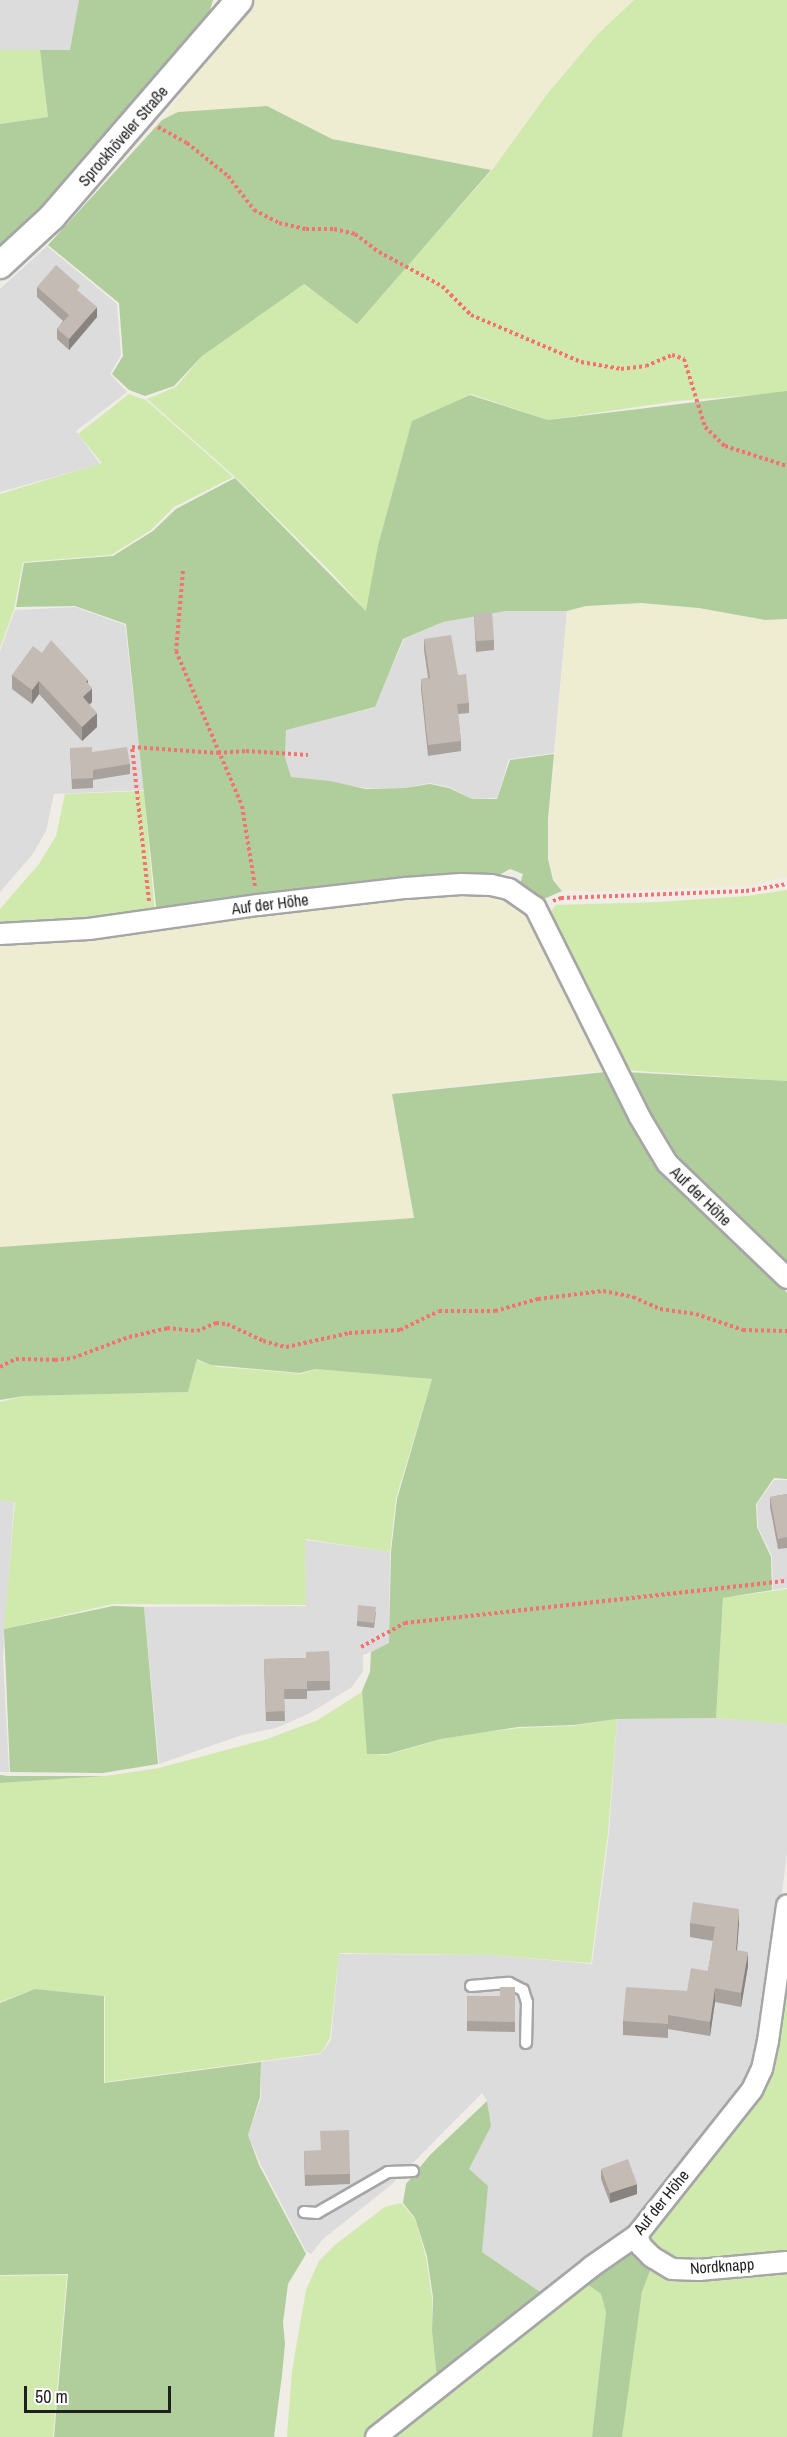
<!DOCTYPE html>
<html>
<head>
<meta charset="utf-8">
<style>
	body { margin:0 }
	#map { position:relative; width:787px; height:2437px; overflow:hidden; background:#f0ece6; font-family:"Archivo Narrow",sans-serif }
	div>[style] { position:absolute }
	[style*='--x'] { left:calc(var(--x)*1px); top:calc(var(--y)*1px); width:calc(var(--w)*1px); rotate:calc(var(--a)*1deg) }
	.residential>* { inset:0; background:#dddcdc }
	.farmland>* { inset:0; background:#eeedd2 }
	.grass>* { inset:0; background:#d0e9ad }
	.forest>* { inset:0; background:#afce9c }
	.path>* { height:4px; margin-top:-2px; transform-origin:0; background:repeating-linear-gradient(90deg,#f77170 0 3px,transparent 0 6px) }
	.roads { filter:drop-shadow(2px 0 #a6a6a6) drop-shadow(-2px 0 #a6a6a6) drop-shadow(0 2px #a6a6a6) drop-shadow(0 -2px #a6a6a6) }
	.service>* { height:10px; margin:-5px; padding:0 5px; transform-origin:5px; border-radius:5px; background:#fff }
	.minor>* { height:20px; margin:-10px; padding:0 10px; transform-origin:10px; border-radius:10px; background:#fff }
	.tertiary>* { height:26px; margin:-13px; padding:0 13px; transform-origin:13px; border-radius:13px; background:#fff }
	.wall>* { inset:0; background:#a9a19c }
	.shaded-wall>* { inset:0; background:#89837f }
	.building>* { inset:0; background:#c4bbb5 }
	span { translate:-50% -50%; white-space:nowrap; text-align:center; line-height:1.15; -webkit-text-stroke:6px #fff; paint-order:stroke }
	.street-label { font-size:16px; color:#1f1f1f }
	.scale { position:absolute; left:24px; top:2386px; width:147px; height:27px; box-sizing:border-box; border:3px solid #1f1f1f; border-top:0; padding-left:8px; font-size:18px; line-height:21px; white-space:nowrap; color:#1f1f1f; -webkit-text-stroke:4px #fff; paint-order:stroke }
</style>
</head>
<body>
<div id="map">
	<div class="residential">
		<i style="clip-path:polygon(0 0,79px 0,71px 50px,0 50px)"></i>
		<i style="clip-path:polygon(47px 246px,117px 304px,121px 355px,110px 374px,127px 392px,76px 431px,100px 464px,0 492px,0 289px)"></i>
		<i style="clip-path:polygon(75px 607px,125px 625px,144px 790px,54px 794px,46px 831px,32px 855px,0 892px,0 651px,15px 610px)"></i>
		<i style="clip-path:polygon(506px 611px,567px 611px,554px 753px,509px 759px,497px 798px,472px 799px,449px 787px,430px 783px,404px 788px,367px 788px,291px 777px,285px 757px,286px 729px,374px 708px,404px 639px,443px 622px)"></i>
		<i style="clip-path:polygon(774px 1480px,787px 1480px,787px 1588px,773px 1590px,772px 1556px,758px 1527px,757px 1504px)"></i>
		<i style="clip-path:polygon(0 1500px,14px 1502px,3px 1656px,9px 1772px,0 1772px)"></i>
		<i style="clip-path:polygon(305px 1540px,390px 1552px,389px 1644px,363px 1655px,363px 1671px,352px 1687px,308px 1714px,276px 1728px,242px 1735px,159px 1764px,144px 1607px,306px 1606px)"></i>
		<i style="clip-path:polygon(716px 1718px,787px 1724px,787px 1854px,759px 2065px,636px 2228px,546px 2296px,482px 2252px,469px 2169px,490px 2126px,487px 2101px,482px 2093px,391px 2185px,323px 2239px,311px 2254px,306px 2251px,261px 2165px,248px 2135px,261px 2098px,261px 2062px,321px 2054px,331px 2040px,339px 1954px,491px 1955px,592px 1964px,609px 1833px,617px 1719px)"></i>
	</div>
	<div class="farmland">
		<i style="clip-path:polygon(254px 0,634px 0,597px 35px,547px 93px,491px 170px,332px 139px,268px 107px,178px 112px,162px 120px,194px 75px)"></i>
		<i style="clip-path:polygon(642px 603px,699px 607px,765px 620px,787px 620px,787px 877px,746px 886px,590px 892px,562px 890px,554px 879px,549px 859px,549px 820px,567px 612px,586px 604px)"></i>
		<i style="clip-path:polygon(458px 892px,503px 896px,530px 913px,607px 1070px,391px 1093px,414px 1218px,0 1247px,0 941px)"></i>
	</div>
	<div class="grass">
		<i style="clip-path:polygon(634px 0,787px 0,787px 392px,677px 401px,548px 420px,471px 394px,412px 423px,378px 544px,367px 612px,331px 572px,233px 475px,147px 399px,176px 387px,202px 356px,303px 284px,357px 323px,492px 170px,547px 94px,597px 35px)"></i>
		<i style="clip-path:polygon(0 50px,40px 50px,48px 117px,0 124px)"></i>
		<i style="clip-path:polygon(129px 394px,146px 400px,233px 477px,174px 507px,151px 530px,111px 555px,23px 562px,14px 609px,0 648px,0 494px,102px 463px,78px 434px)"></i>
		<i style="clip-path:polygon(144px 791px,155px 914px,0 929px,0 909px,39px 864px,56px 836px,65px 794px)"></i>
		<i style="clip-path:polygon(787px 890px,787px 1081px,624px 1070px,549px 914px,556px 905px,659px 902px,747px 896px)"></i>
		<i style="clip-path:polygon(197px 1360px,218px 1367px,259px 1370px,301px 1374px,316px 1369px,432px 1379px,396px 1498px,390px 1552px,305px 1539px,306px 1605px,113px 1604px,4px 1629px,15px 1502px,0 1500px,0 1402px,25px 1396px,188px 1392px)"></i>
		<i style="clip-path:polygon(787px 1589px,787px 1724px,716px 1718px,723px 1598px)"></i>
		<i style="clip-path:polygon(362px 1692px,368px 1753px,387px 1755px,442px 1739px,477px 1733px,520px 1728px,573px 1726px,617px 1719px,608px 1832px,591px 1963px,490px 1955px,339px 1953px,330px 2038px,321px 2053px,105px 2082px,105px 1996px,35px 1989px,0 2002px,0 1783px,106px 1776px,159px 1768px,267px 1739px,318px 1720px)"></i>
		<i style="clip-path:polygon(787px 1939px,787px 2257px,673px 2266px,643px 2235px,756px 2093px)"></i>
		<i style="clip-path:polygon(401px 2203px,415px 2219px,426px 2257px,432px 2298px,432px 2331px,437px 2380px,364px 2437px,287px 2437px,292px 2371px,306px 2290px,319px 2261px,336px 2244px,385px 2207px)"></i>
		<i style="clip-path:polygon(653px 2263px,787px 2266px,787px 2437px,621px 2437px,642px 2292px)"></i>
		<i style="clip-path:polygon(67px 2275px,53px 2437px,0 2437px,0 2276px)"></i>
		<i style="clip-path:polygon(580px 2279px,601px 2294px,606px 2311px,592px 2437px,386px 2437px)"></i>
	</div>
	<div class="forest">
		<i style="clip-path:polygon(79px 0,213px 0,206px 23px,172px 68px,0 256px,0 124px,48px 117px,40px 50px,70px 50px)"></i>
		<i style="clip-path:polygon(267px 106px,332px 139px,491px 170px,357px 324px,304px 284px,202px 356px,174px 386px,145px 396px,129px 390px,112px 374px,123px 356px,119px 303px,48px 245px,162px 120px,178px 112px)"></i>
		<i style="clip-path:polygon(787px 391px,787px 619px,765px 620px,699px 608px,641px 603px,586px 606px,567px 611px,506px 611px,443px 622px,403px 639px,375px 707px,286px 730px,285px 757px,291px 777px,330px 781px,366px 789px,405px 788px,430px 784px,449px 788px,472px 799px,497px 799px,510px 760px,554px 754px,548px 819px,548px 859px,553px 880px,562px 891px,537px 902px,519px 887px,523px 874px,510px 869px,492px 879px,157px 915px,126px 624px,75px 606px,16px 607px,24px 563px,113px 556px,153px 531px,176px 509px,235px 478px,366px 611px,378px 545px,412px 421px,470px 395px,548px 420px)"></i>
		<i style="clip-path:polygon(606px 1072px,629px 1117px,663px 1168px,701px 1210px,776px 1277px,787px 1293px,787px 1479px,774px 1478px,756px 1504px,757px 1527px,771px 1557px,772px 1590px,723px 1598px,716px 1718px,617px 1719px,574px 1725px,518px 1727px,441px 1739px,388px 1754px,367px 1754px,362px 1691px,370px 1672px,371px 1652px,389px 1643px,391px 1552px,397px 1499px,432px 1379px,315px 1369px,300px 1373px,211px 1365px,197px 1359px,188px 1392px,24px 1396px,0 1400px,0 1247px,414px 1218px,392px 1094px)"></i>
		<i style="clip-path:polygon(625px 1072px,787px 1081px,787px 1266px,672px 1160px)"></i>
		<i style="clip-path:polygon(113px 1606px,144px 1607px,158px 1764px,103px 1773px,10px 1772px,4px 1629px)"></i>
		<i style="clip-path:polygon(0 1775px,9px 1776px,106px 1776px,0 1783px)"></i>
		<i style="clip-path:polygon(35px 1989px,104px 1996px,104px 2083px,261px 2062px,260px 2097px,248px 2135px,259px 2165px,306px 2254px,288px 2284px,283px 2322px,285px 2344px,282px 2375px,274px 2437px,54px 2437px,68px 2274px,0 2275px,0 2003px)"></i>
		<i style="clip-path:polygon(487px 2101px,491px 2126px,469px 2169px,488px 2186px,482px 2252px,546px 2296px,437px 2379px,432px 2331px,433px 2297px,427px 2256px,415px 2218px,403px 2203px,406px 2184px,430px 2155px)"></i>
		<i style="clip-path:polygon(629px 2243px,653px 2263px,642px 2292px,622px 2437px,592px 2437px,606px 2312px,601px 2294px,580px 2279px)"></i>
	</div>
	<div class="path">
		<i style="--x:158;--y:127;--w:33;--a:29"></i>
		<i style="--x:187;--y:143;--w:53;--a:38.8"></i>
		<i style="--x:228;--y:176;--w:43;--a:52.6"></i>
		<i style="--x:254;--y:210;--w:28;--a:27"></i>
		<i style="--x:279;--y:223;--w:28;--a:13"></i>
		<i style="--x:306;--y:229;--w:28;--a:0"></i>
		<i style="--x:334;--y:229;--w:22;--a:13"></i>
		<i style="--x:355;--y:234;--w:30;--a:37"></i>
		<i style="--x:379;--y:252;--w:72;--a:28.4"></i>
		<i style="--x:442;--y:286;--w:41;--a:45"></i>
		<i style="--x:471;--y:315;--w:120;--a:23.1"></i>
		<i style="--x:581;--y:362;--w:41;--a:9.9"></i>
		<i style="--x:621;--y:369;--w:25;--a:-7"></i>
		<i style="--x:646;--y:366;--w:28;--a:-23"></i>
		<i style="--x:672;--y:355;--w:13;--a:18"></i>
		<i style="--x:684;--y:359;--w:71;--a:72.8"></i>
		<i style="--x:705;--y:427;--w:28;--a:44"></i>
		<i style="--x:725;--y:446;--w:65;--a:17.9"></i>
		<i style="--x:183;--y:571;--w:80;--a:95"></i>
		<i style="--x:176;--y:651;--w:168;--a:66.9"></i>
		<i style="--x:242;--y:806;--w:81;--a:80.8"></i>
		<i style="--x:149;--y:901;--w:155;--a:-96.3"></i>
		<i style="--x:132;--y:747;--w:86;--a:4"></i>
		<i style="--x:218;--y:753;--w:28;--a:-4"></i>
		<i style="--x:246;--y:751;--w:62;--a:3.7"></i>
		<i style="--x:553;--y:901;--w:9;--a:-21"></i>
		<i style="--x:561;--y:898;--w:185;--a:-2.2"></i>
		<i style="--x:746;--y:891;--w:42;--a:-9.7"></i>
		<i style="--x:0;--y:1367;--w:18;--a:-27"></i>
		<i style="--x:16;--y:1359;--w:39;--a:1"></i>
		<i style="--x:55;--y:1360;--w:18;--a:-6"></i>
		<i style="--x:73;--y:1358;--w:60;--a:-20.6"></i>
		<i style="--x:129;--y:1337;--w:39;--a:-13"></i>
		<i style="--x:167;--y:1328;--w:30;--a:6"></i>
		<i style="--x:197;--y:1331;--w:21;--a:-23"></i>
		<i style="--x:216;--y:1323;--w:11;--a:5"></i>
		<i style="--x:227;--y:1324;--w:40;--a:25"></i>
		<i style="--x:263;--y:1341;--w:24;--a:15"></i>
		<i style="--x:286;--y:1347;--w:65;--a:-12.5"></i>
		<i style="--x:349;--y:1333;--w:51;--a:-3.4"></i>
		<i style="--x:400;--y:1330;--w:43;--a:-26"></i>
		<i style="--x:439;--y:1311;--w:56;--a:0"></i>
		<i style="--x:495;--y:1311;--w:45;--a:-15.6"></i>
		<i style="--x:538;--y:1299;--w:65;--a:-7"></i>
		<i style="--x:603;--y:1291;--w:31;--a:11"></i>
		<i style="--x:633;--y:1297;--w:30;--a:24"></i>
		<i style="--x:660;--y:1309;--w:36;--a:8"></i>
		<i style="--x:696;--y:1314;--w:50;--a:18.8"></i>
		<i style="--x:743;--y:1330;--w:44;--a:1.3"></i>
		<i style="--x:361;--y:1647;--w:50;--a:-28.6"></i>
		<i style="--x:405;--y:1623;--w:384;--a:-6.3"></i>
	</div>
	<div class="roads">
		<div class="service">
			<i style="--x:471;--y:1986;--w:38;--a:-5"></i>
			<i style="--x:509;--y:1983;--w:16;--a:27"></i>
			<i style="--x:523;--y:1990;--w:13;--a:72"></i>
			<i style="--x:527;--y:2002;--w:41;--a:91.4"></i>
			<i style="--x:304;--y:2212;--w:13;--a:4"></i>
			<i style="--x:317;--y:2213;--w:82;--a:-30"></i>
			<i style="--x:388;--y:2172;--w:25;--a:-2"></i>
		</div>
		<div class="minor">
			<i style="--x:0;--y:934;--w:89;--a:-3.2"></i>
			<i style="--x:89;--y:929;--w:171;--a:-8.1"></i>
			<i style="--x:258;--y:905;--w:149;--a:-6.6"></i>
			<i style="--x:406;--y:888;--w:55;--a:-4.2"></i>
			<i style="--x:461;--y:884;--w:30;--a:2"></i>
			<i style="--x:491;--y:885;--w:18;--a:13"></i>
			<i style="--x:509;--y:889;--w:32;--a:35"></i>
			<i style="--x:535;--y:907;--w:233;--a:63.5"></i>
			<i style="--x:639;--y:1116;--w:55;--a:59.2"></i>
			<i style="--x:667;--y:1163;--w:166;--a:43.8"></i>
			<i style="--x:637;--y:2235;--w:12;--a:70"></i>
			<i style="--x:641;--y:2246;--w:16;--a:45"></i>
			<i style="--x:652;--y:2257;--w:23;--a:31"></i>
			<i style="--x:672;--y:2269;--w:27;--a:2"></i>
			<i style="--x:699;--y:2270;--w:88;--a:-5.2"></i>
			<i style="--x:376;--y:2437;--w:274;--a:-38.3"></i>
			<i style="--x:591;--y:2267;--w:56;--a:-34.8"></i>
			<i style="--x:637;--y:2235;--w:185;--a:-51.6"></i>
			<i style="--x:752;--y:2090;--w:23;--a:-65"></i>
			<i style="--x:762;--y:2069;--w:29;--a:-78"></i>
			<i style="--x:768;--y:2041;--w:137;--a:-82"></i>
		</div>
		<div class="tertiary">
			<i style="--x:0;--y:265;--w:71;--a:-42.7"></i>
			<i style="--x:52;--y:217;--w:286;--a:-49.2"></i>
		</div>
	</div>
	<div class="wall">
		<i style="clip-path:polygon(37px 287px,97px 317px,69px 350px,57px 339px,57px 329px,63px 321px,37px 297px)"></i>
		<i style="clip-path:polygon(474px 614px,494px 640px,494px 650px,476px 652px)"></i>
		<i style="clip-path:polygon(424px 639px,458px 675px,469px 703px,469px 713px,458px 714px,461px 741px,461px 751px,428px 756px,421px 689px,421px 679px,428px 678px,424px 650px)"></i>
		<i style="clip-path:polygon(12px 675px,88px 683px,92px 702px,89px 704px,97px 727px,82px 741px,39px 694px,32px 704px,12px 689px)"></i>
		<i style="clip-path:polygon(70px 748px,92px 752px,130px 764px,130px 774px,93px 780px,93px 788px,72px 789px)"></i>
		<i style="clip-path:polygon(787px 1494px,787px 1548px,778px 1549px,770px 1507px,770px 1497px)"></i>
		<i style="clip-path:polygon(376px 1612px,374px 1628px,357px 1626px,357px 1621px)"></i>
		<i style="clip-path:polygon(329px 1651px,330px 1690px,307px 1691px,307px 1699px,284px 1699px,285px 1721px,266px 1721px,264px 1659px,306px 1658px)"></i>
		<i style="clip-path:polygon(690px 1923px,739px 1923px,737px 1950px,748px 1966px,741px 2007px,715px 2002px,710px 2036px,668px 2029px,668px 2038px,623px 2035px,623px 2021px,687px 1991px,708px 1971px,713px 1941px,690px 1937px)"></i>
		<i style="clip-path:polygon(515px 1987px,515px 2032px,467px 2031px,467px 1996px,500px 1996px)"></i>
		<i style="clip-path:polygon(304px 2151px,350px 2174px,350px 2184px,305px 2186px)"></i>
		<i style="clip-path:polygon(601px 2169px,637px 2194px,610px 2203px,601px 2179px)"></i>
	</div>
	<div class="shaded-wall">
		<i style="clip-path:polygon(97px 307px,97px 317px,69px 350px,69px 339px)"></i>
		<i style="clip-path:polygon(88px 680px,88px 693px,92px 688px,92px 702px,83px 711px,83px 697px,86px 681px)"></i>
		<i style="clip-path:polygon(39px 681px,39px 694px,32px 704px,32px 690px)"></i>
		<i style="clip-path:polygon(97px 713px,97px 727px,82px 741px,82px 727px)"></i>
		<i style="clip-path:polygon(739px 1909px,739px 1923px,736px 1964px,736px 1950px)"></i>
		<i style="clip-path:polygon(748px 1952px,748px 1966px,741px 2007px,741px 1993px)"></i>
		<i style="clip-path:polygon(715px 1988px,715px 2002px,710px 2036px,710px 2022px)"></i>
		<i style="clip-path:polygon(637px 2184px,637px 2194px,610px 2203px,610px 2193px)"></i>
	</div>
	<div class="building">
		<i style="clip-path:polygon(56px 265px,80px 286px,77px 290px,97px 307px,69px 339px,57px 329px,69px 315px,37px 287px)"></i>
		<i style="clip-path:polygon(492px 612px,494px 640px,476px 641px,474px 614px)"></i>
		<i style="clip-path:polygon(451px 635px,458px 675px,466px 674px,469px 703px,457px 704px,461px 741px,428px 745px,421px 679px,430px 678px,424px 639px)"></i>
		<i style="clip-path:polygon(51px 640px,88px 680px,86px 681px,92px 688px,83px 697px,97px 713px,82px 727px,39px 681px,32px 690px,12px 675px,33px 646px,42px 653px)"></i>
		<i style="clip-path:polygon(92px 747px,92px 752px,127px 747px,130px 764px,93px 770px,93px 778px,72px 779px,70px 748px)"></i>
		<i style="clip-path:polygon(787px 1494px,787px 1537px,778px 1539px,770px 1497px)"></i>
		<i style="clip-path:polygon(358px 1605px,376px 1607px,374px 1623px,357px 1621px)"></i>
		<i style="clip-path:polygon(329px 1651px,330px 1681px,307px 1681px,307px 1689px,284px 1689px,285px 1711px,266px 1712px,264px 1659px,306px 1658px,306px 1652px)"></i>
		<i style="clip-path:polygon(693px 1902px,739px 1909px,736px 1950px,748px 1952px,741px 1993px,715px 1988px,710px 2022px,668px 2015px,668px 2024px,623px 2021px,626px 1987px,687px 1991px,691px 1968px,708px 1971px,715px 1927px,690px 1923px)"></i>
		<i style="clip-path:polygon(500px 1987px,515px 1987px,515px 2022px,467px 2021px,467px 1996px,500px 1996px)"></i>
		<i style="clip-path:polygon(349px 2130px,350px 2174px,305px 2175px,304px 2151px,321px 2150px,320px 2131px)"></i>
		<i style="clip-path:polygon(628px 2159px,637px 2184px,610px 2193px,601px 2169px)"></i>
	</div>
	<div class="street-label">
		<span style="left:123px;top:136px;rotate:-49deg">Sprockhöveler Straße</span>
		<span style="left:270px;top:904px;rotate:-7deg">Auf der Höhe</span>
		<span style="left:701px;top:1196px;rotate:44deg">Auf der Höhe</span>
		<span style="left:661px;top:2202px;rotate:-51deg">Auf der Höhe</span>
		<span style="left:722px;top:2266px;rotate:-4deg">Nordknapp</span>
	</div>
	<div class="scale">50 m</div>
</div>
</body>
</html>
